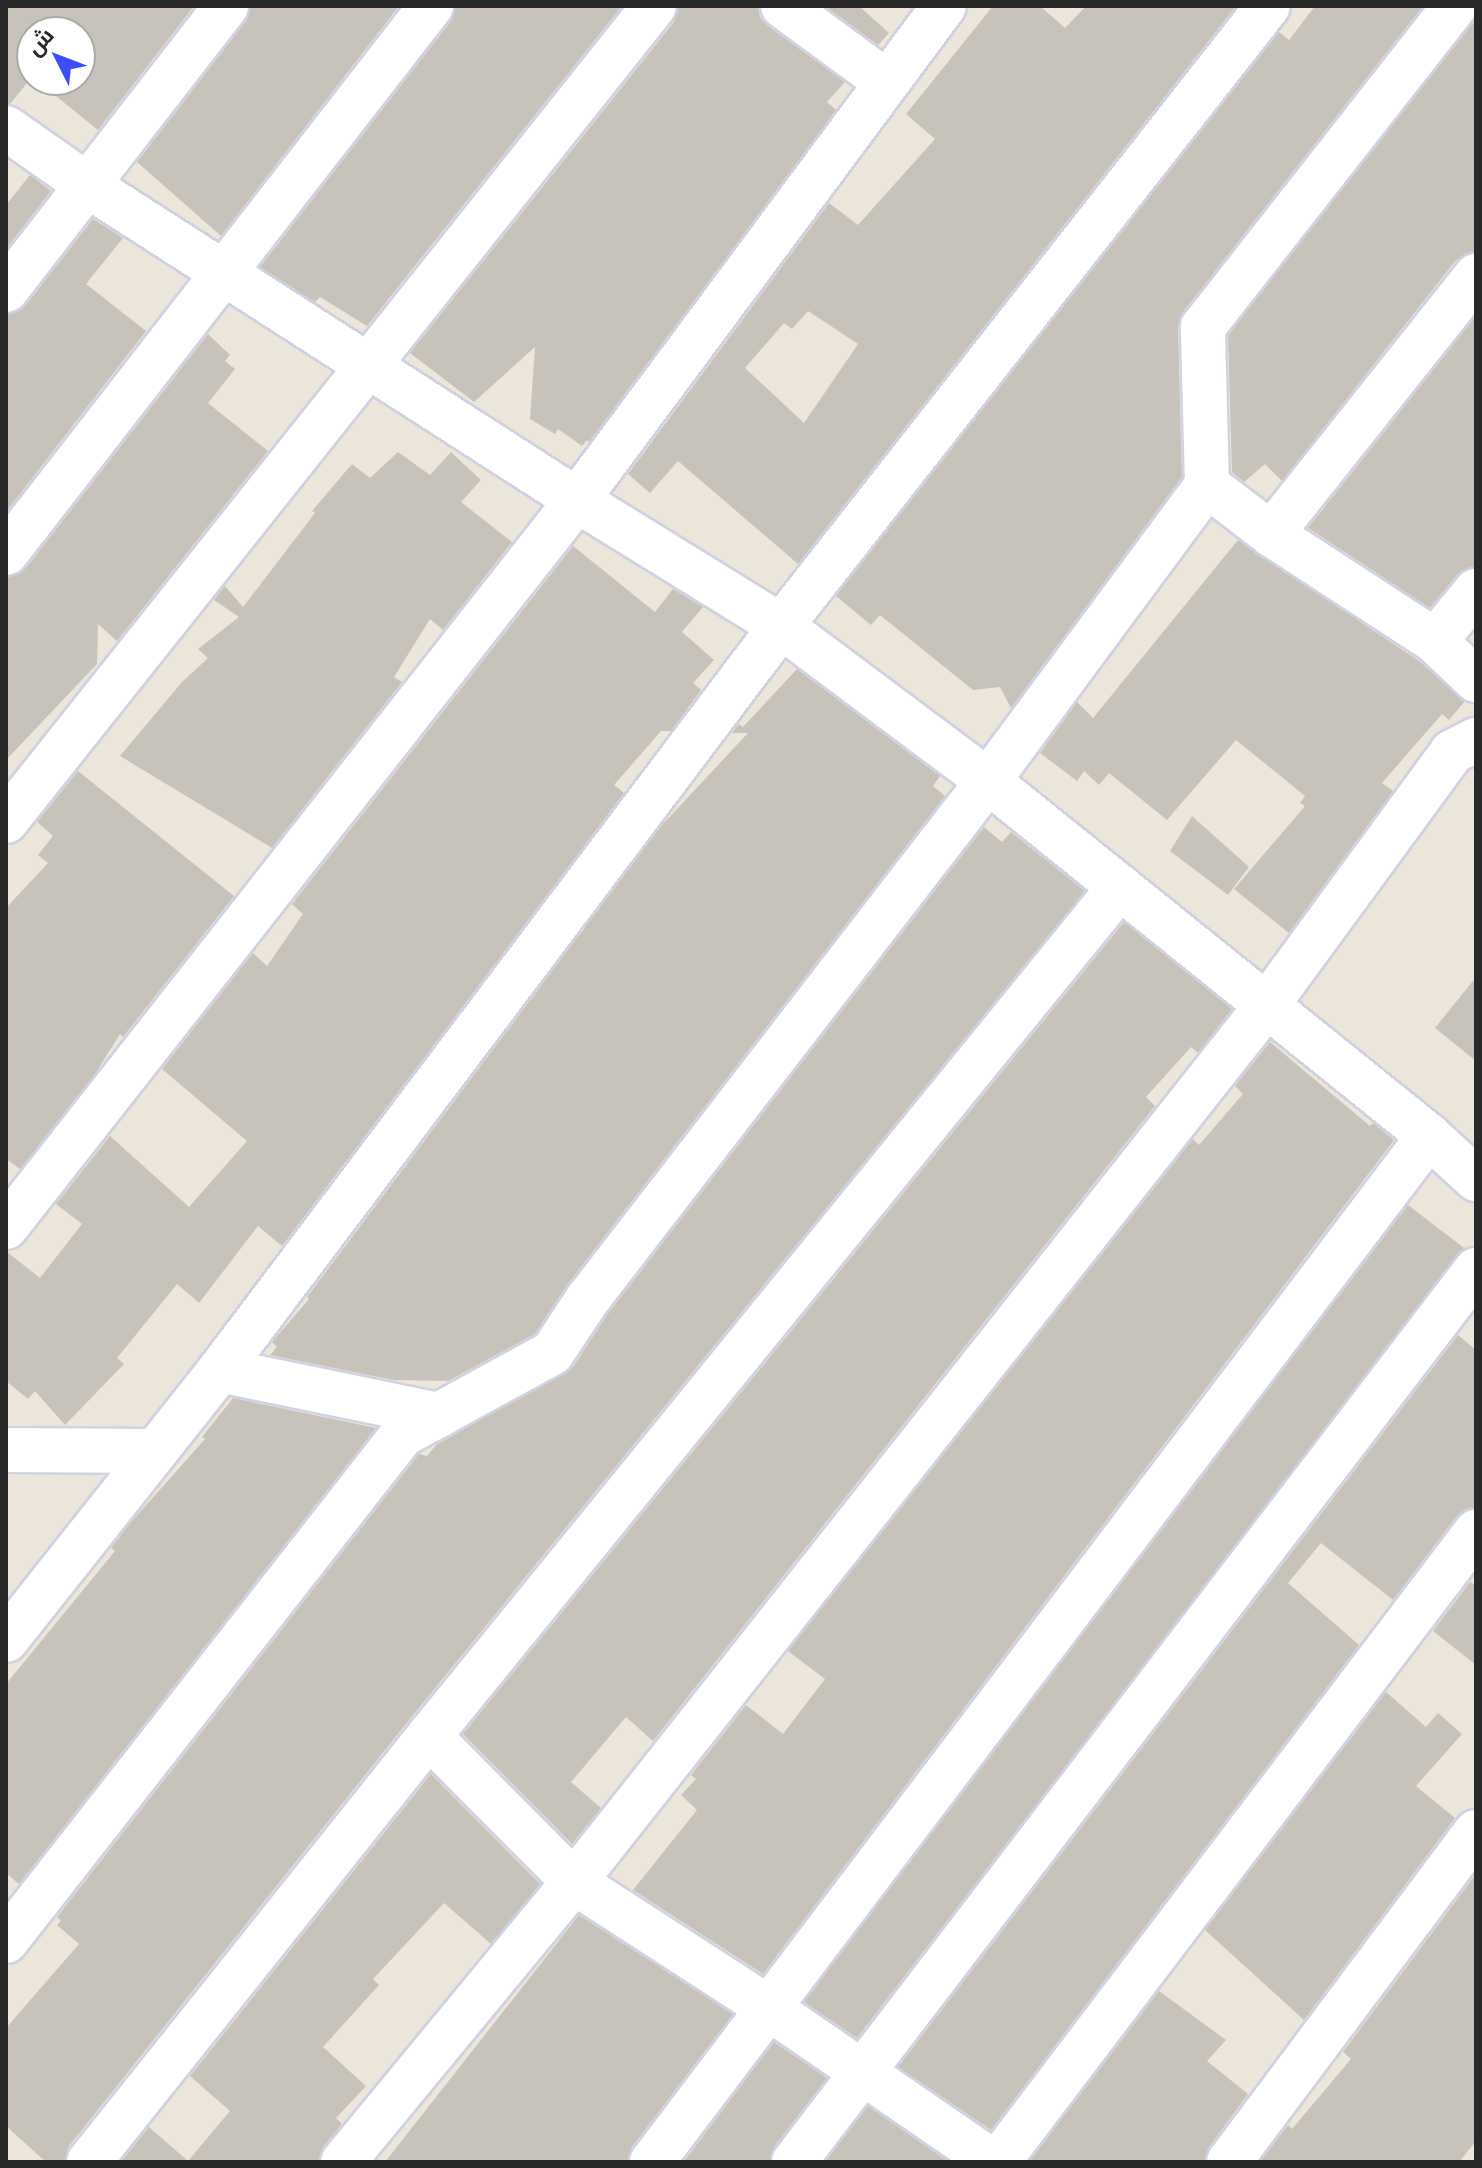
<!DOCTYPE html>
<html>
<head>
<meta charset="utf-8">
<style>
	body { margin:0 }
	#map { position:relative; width:1482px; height:2168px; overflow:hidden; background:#ece6db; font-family:"Titillium Web",Cairo,sans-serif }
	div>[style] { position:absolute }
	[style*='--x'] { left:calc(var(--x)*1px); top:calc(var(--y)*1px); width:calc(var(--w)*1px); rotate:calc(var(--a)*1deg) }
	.building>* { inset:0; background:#c7c3bb }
	.roads { filter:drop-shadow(2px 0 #d0d2e2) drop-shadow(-2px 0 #d0d2e2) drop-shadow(0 2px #d0d2e2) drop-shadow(0 -2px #d0d2e2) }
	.minor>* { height:44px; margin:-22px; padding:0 22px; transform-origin:22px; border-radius:22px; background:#fff }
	span { translate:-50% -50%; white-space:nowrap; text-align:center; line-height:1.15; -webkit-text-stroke:6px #fff; paint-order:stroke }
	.frame { position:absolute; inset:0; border:8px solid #292929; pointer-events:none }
	.north { position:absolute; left:16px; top:16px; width:80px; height:80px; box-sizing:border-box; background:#fff; border:2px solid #a9a9a9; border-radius:50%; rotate:312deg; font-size:22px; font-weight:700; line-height:32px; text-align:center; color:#292929 }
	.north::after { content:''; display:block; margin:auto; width:28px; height:36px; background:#3a4ffa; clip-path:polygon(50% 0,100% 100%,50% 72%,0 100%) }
</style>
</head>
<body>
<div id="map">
	<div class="building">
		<i style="clip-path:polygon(6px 6px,194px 6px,98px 130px,36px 80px,80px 80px,80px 32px,32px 32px,32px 77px,10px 104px,6px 103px)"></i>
		<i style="clip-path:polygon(250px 6px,399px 6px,221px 236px,137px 162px,246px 21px)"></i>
		<i style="clip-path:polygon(455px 6px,622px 6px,367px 326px,320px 297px,315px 302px,260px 267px,451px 21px)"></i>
		<i style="clip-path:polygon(678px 6px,758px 6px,760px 17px,768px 26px,845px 82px,827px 102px,836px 110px,589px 442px,587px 440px,582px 446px,558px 429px,555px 434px,530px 419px,535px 347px,474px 402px,410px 353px,674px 22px)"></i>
		<i style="clip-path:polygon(825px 6px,859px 6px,889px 33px,878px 45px)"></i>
		<i style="clip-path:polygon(evenodd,993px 6px,1040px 6px,1065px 28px,1086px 6px,1236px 6px,798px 564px,678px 461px,650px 493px,628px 474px,829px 203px,858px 225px,935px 139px,906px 114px,993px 6px,808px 311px,858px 344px,804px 423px,745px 368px,784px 323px,792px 329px,808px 311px)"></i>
		<i style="clip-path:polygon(1315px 6px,1423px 6px,1183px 312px,1178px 328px,1182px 477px,1011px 708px,1000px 687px,973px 690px,880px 615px,871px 625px,836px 596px,1279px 32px,1289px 40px)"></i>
		<i style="clip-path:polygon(1476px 19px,1476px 252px,1456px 260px,1282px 481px,1265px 464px,1244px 482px,1232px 472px,1228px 335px)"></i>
		<i style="clip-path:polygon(30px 175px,51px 191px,6px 249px,6px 205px)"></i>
		<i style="clip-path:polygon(93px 219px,123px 238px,86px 284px,146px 331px,6px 512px,6px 314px,26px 305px)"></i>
		<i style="clip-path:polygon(1476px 316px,1476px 567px,1457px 575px,1430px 608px,1308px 528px)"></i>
		<i style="clip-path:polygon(208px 334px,230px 355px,225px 361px,235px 369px,208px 403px,268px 451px,117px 641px,98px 624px,97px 664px,6px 760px,6px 577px,26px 568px)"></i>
		<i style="clip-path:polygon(398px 452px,430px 475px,451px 452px,481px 480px,461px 502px,512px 542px,443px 630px,430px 619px,394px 677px,402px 682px,272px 848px,120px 756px,182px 682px,208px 658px,198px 649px,239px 617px,214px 600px,225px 586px,243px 607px,315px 513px,312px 511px,352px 464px,370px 478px)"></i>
		<i style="clip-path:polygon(1238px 540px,1419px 661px,1465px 701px,1449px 720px,1442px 714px,1382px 783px,1393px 791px,1289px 933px,1234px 889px,1305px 806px,1300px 803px,1305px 796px,1236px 740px,1167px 820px,1109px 773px,1099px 785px,1084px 771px,1077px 781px,1040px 753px,1077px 702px,1093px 718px)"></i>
		<i style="clip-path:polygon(573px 546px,655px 612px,673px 589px,703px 607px,682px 632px,714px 660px,693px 683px,701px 690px,671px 731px,661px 731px,614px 785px,624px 793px,282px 1246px,258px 1226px,199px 1303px,177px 1284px,117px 1358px,124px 1364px,65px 1425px,35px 1391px,28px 1399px,6px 1381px,6px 1251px,40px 1278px,82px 1224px,56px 1204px,110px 1136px,189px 1207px,247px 1141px,162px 1069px,253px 953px,267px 966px,303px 914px,292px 904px)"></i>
		<i style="clip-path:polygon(797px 669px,940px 776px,933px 786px,945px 796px,567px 1285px,535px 1334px,448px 1381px,393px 1380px,270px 1355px,277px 1347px,272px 1342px,309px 1299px,307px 1297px,662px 825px,748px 733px,732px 733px,739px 724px,743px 727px)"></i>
		<i style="clip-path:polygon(78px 771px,234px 896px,123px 1037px,120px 1034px,95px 1074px,20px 1169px,6px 1159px,6px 908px,48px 863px,38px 855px,53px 836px,37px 822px)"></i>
		<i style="clip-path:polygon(1192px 816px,1249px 867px,1228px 895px,1170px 851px)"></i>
		<i style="clip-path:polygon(984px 827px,1002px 842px,1011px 832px,1085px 891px,409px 1720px,69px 2146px,65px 2162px,46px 2162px,6px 2126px,6px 2028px,79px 1944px,57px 1925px,61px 1921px,57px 1917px,419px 1454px,427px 1456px,436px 1445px,573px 1367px,607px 1315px)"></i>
		<i style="clip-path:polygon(1124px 922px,1232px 1009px,1198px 1053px,1191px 1047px,1146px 1097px,1155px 1106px,653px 1741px,626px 1717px,571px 1782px,601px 1808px,572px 1844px,463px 1734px)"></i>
		<i style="clip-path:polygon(1476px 977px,1476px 1061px,1435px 1028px)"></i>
		<i style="clip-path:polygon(1270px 1042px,1370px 1126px,1373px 1123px,1394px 1140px,763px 1974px,633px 1890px,697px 1810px,681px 1795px,696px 1779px,691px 1775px,746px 1705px,783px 1734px,825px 1679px,788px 1651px,1193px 1139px,1199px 1145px,1243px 1094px,1235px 1086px)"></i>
		<i style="clip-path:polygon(1408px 1205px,1464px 1248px,857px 2038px,804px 2002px)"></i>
		<i style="clip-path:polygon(1458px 1335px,1476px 1350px,1476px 1508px,1456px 1517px,1393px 1600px,1321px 1543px,1288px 1583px,1359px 1645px,991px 2130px,898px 2067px)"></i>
		<i style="clip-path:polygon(233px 1398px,376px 1428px,19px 1884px,6px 1873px,6px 1684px,115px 1551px,111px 1548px,132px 1521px,205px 1439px,202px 1437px)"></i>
		<i style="clip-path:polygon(1470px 1582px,1476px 1586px,1476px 1665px,1433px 1631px)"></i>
		<i style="clip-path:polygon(1386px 1692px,1426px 1727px,1438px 1713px,1462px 1734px,1416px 1786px,1455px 1818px,1304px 2020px,1205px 1930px)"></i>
		<i style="clip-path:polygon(431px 1774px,540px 1884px,491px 1944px,444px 1903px,373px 1979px,379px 1985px,323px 2047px,366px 2086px,336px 2118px,342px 2124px,323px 2147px,319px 2162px,121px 2162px,149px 2127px,188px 2161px,230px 2111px,190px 2076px)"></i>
		<i style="clip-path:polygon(1476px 1874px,1476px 2141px,1459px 2162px,1260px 2162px,1288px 2125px,1292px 2129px,1351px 2059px,1343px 2052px)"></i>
		<i style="clip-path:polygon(579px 1915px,733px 2014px,632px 2147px,628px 2162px,385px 2162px)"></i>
		<i style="clip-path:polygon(1159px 1991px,1226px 2040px,1207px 2061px,1248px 2094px,1209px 2147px,1204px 2162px,1029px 2162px)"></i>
		<i style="clip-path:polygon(774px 2042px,827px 2078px,774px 2147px,770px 2162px,685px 2160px)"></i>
		<i style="clip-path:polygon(868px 2106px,949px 2162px,825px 2162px)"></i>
	</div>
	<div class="roads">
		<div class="minor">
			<i style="--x:783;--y:6;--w:127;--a:36.3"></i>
			<i style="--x:6;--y:128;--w:99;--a:35.1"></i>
			<i style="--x:87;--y:185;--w:583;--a:32.74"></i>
			<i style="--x:577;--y:500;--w:240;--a:31.7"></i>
			<i style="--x:781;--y:626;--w:259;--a:36.8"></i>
			<i style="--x:988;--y:781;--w:566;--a:38.83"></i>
			<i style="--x:1429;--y:1136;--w:64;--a:42.5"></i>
			<i style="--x:6;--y:290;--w:359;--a:-52.2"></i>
			<i style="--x:1207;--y:485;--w:81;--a:37.4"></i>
			<i style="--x:1271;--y:534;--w:196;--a:33.1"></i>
			<i style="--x:1435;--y:641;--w:57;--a:43.6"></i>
			<i style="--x:1271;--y:534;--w:330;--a:-51.5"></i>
			<i style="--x:6;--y:553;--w:693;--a:-52.15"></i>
			<i style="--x:1435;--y:641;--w:65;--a:-50.6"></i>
			<i style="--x:6;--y:821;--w:1041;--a:-51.51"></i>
			<i style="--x:6;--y:1227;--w:924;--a:-51.85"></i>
			<i style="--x:577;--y:500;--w:615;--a:-53.39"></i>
			<i style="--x:220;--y:1370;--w:224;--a:11.6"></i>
			<i style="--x:6;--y:1450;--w:150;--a:0.4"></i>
			<i style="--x:6;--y:1640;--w:345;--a:-51.6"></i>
			<i style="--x:220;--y:1370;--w:932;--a:-52.98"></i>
			<i style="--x:781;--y:626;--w:788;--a:-51.85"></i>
			<i style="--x:429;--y:1736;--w:206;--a:45.2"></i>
			<i style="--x:574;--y:1882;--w:232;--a:32.9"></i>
			<i style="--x:769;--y:2008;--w:272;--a:34.5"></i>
			<i style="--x:6;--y:1941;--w:643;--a:-51.95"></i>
			<i style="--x:402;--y:1435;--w:171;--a:-28.7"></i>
			<i style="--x:552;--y:1353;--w:64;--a:-56.6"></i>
			<i style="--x:587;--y:1300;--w:656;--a:-52.31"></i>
			<i style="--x:988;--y:781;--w:368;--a:-53.5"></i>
			<i style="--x:1207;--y:485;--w:158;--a:-91.5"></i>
			<i style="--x:1203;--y:327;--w:408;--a:-51.9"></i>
			<i style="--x:89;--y:2162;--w:545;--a:-51.41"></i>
			<i style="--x:429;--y:1736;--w:1095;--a:-50.86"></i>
			<i style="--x:343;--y:2162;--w:363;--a:-50.5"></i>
			<i style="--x:574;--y:1882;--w:1118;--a:-51.68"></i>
			<i style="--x:1267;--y:1005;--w:313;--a:-53.8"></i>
			<i style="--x:1452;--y:752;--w:27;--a:-27"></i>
			<i style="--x:652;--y:2162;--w:1287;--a:-52.86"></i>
			<i style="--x:794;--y:2162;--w:1123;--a:-52.6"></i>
			<i style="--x:998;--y:2162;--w:791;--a:-52.81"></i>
			<i style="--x:1229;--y:2162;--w:412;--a:-53.2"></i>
		</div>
	</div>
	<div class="frame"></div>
	<div class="north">ش</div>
</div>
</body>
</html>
